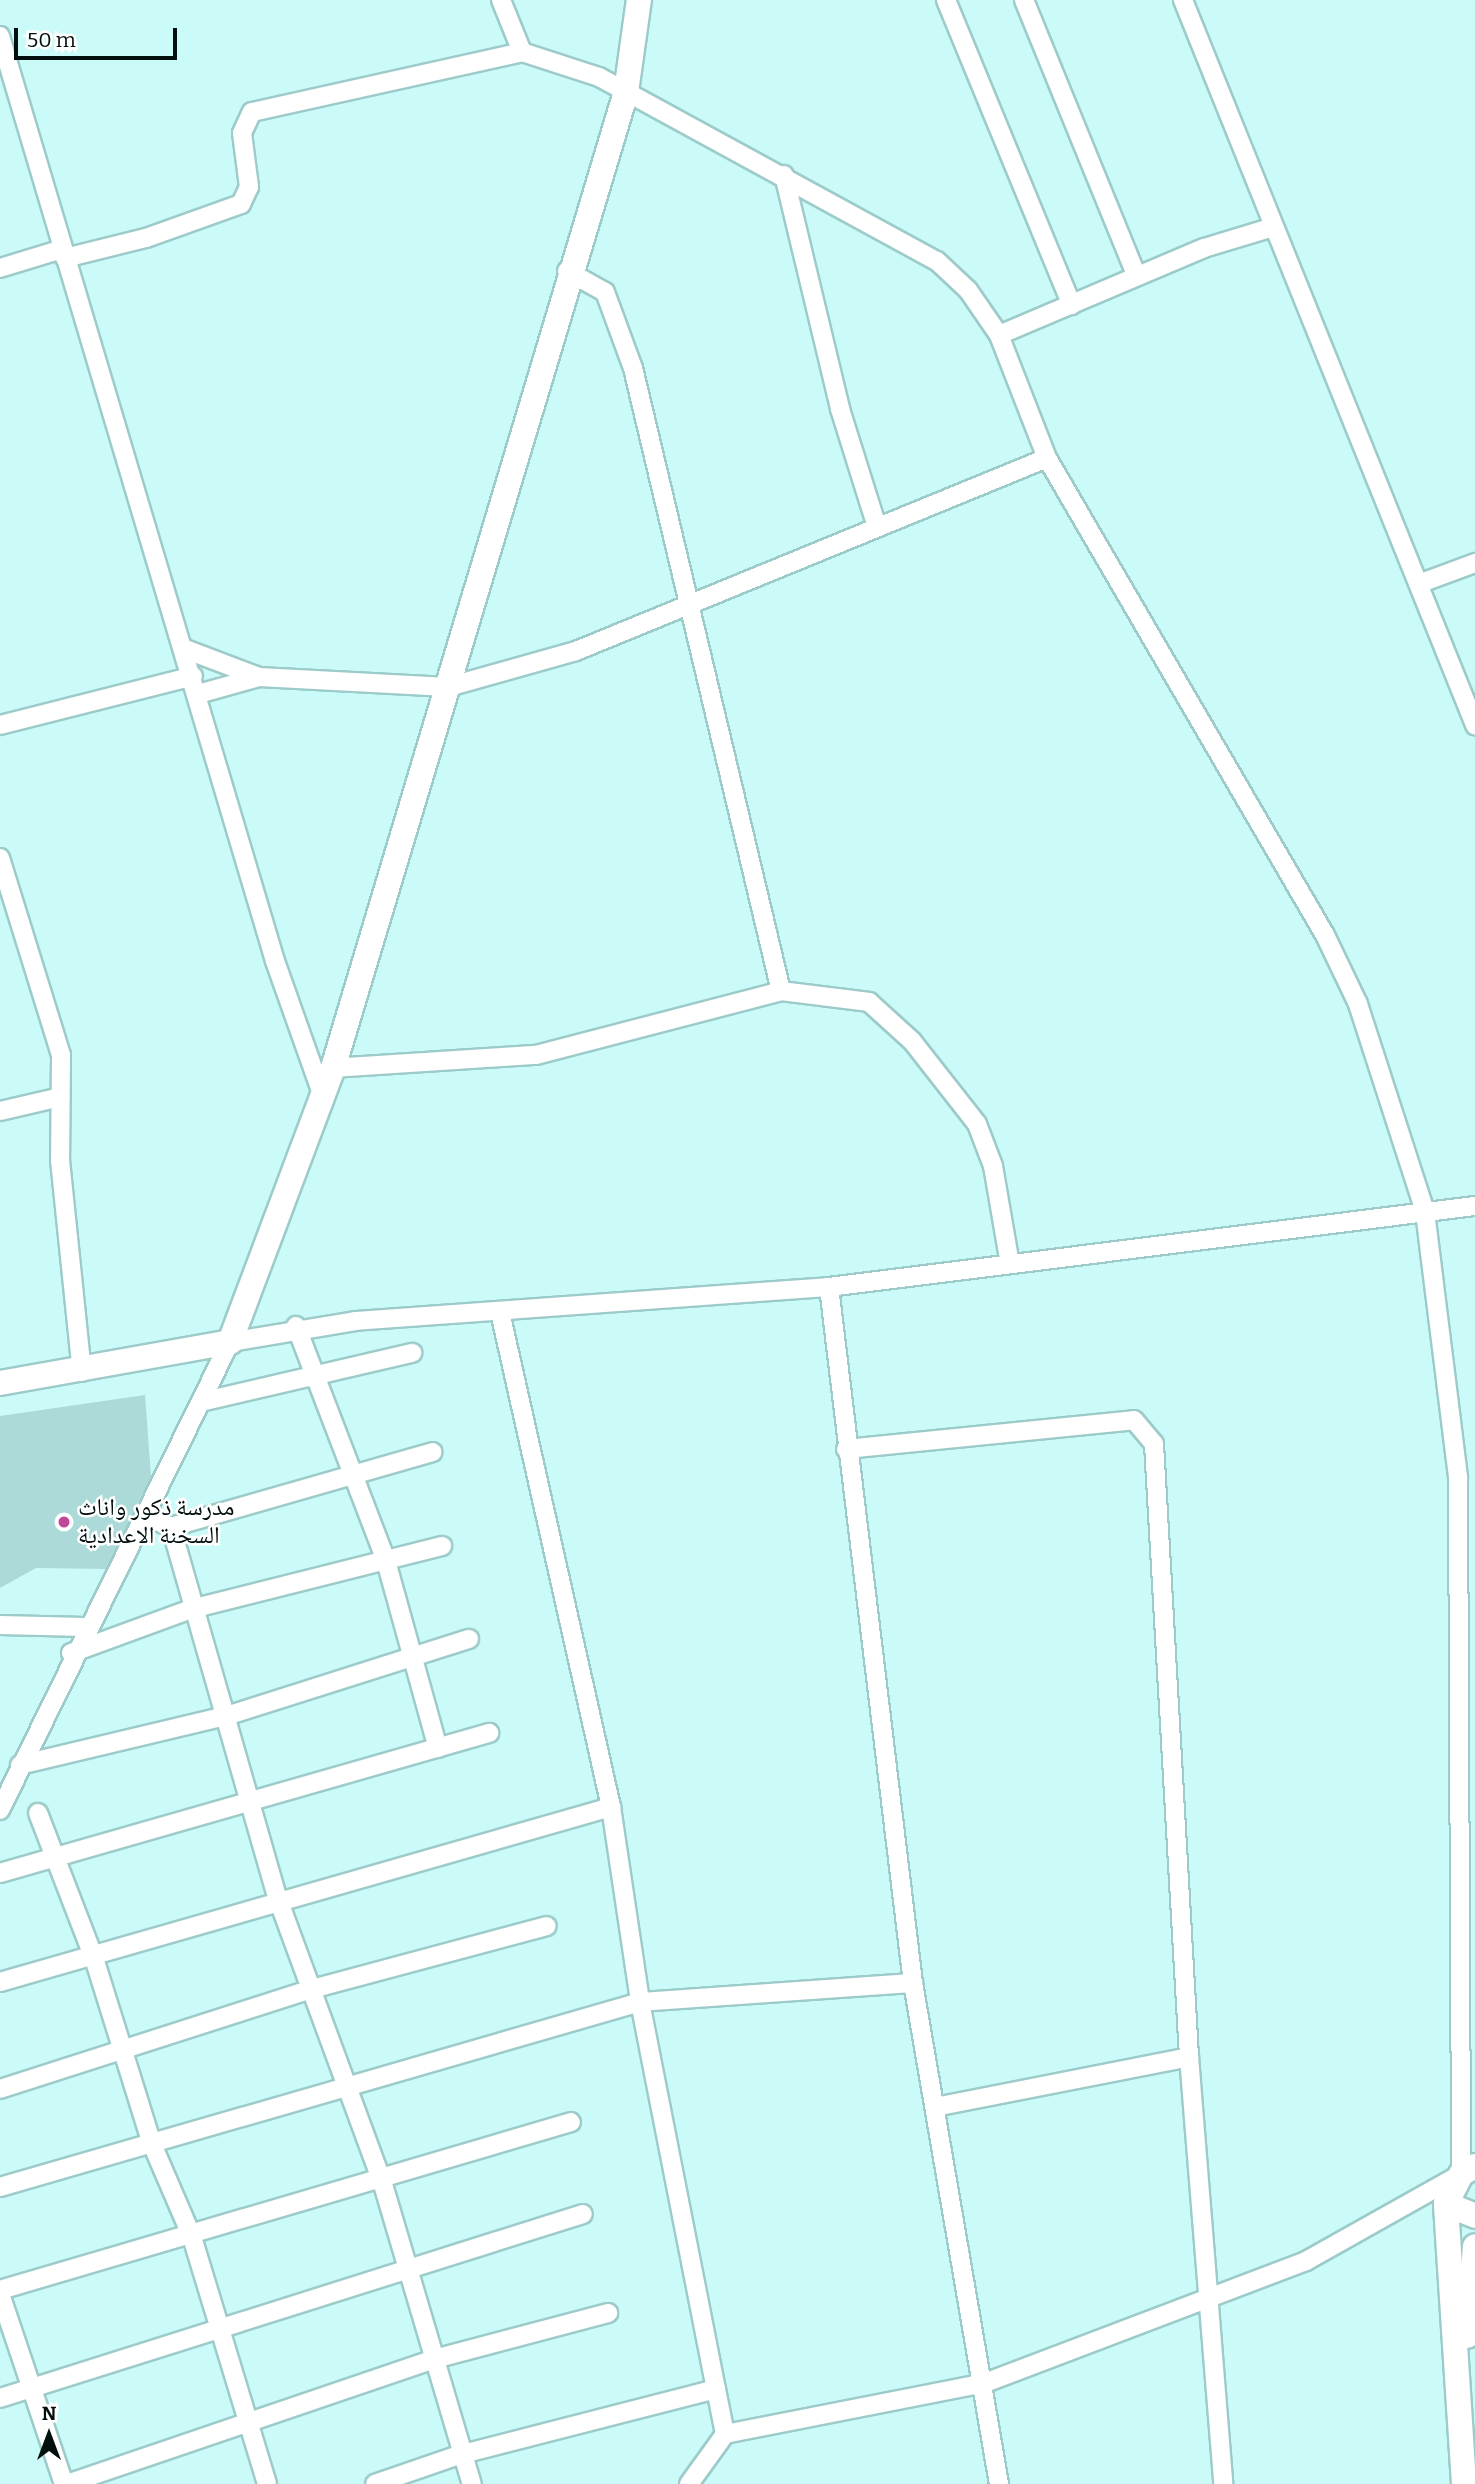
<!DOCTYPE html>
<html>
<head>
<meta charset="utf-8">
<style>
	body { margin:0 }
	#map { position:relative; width:1475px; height:2484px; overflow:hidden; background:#cbfbf9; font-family:Bitter,"Noto Naskh Arabic",serif }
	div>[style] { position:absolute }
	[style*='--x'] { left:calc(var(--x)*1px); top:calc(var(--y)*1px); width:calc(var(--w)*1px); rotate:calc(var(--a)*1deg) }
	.building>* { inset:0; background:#abdad8 }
	.roads { filter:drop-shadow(2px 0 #9ccbc9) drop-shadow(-2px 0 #9ccbc9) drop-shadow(0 2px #9ccbc9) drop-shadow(0 -2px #9ccbc9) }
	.street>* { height:18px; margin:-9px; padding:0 9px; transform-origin:9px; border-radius:9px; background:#fff }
	.secondary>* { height:24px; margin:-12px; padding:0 12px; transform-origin:12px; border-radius:12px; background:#fff }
	.dots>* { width:19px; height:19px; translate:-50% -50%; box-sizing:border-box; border:4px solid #fff; border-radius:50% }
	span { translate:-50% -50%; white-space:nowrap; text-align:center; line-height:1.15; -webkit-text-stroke:5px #fff; paint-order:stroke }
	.poi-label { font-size:24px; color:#010f0e }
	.left { translate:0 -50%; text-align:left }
	.north { position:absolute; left:14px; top:2400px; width:70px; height:70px; -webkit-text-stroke:5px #fff; paint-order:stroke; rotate:0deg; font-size:19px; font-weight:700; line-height:28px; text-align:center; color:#010f0e }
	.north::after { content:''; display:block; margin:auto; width:24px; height:32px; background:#010f0e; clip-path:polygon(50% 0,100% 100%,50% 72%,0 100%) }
	.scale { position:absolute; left:14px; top:28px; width:163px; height:32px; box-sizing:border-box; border:4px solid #010f0e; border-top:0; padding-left:9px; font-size:21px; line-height:24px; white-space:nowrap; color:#010f0e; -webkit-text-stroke:5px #fff; paint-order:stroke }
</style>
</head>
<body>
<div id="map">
	<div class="building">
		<i style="clip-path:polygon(145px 1395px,151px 1476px,106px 1569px,36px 1568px,0 1588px,0 1416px)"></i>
	</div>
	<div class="roads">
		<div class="street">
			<i style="--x:501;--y:0;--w:56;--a:68"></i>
			<i style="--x:522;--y:52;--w:81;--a:18"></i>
			<i style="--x:599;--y:77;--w:385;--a:28.6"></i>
			<i style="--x:937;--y:261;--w:42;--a:43.1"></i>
			<i style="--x:968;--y:290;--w:55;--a:55.4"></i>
			<i style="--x:999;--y:335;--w:132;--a:68.7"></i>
			<i style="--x:1047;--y:458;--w:552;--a:59.77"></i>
			<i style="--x:1325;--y:935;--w:76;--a:64.4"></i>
			<i style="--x:1358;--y:1004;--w:219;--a:72.1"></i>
			<i style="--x:1425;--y:1212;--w:267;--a:82.9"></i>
			<i style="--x:1458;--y:1477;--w:697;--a:89.75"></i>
			<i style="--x:1461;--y:2174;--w:178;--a:150.7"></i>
			<i style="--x:1306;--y:2261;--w:343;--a:159.2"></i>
			<i style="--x:985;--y:2383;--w:265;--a:168.9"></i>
			<i style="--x:946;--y:0;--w:330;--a:67.6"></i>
			<i style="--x:1024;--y:0;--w:297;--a:67.8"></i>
			<i style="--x:1183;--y:0;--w:782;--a:68.06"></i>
			<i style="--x:0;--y:36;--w:965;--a:73.44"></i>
			<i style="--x:275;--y:961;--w:146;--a:70.5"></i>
			<i style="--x:784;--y:175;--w:241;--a:76.5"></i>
			<i style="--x:840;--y:409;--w:121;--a:72.6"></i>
			<i style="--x:65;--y:258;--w:83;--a:-13.9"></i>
			<i style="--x:146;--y:238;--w:101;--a:-19.7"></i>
			<i style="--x:241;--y:204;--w:19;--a:-65"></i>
			<i style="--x:249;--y:187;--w:54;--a:-97.4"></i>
			<i style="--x:242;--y:133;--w:23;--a:-65"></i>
			<i style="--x:252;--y:112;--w:277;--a:-12.5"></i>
			<i style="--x:0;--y:268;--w:65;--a:-17"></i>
			<i style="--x:567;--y:271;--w:43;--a:28.9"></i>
			<i style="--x:605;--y:292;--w:81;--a:69.8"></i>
			<i style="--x:633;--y:368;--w:640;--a:76.64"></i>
			<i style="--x:999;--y:335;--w:223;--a:-23"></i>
			<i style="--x:1204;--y:248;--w:72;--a:-16.9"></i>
			<i style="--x:1421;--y:583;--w:58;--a:-20.3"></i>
			<i style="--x:185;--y:649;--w:79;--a:20.7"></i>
			<i style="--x:259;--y:677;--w:189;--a:3"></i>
			<i style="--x:448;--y:687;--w:133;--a:-15.7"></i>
			<i style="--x:576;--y:651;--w:509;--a:-22.28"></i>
			<i style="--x:198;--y:694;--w:63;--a:-15.6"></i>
			<i style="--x:0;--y:725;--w:199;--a:-14.2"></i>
			<i style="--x:0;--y:858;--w:206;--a:72.8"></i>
			<i style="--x:61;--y:1055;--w:105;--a:90.5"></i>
			<i style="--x:60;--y:1160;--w:213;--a:84.1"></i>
			<i style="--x:333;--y:1068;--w:203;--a:-3.7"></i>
			<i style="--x:536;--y:1055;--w:253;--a:-14.6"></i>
			<i style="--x:781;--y:991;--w:89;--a:7.1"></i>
			<i style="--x:869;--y:1002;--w:58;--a:42.2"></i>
			<i style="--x:912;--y:1041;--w:105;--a:51.9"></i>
			<i style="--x:977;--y:1124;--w:45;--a:69.1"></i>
			<i style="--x:993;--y:1166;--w:99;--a:80.2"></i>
			<i style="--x:0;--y:1111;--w:62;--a:-13.1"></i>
			<i style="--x:829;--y:1287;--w:701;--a:83.12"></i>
			<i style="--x:913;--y:1983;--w:508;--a:80.26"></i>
			<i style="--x:500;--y:1312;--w:507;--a:77.36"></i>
			<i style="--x:611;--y:1807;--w:197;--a:81.5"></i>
			<i style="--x:640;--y:2002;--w:274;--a:-4"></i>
			<i style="--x:296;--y:1326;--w:252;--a:69"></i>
			<i style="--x:386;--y:1561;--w:194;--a:74.5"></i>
			<i style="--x:201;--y:1402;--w:217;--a:-13.1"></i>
			<i style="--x:846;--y:1449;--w:289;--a:-5.7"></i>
			<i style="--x:1134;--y:1420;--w:31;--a:50"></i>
			<i style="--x:1154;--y:1444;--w:614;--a:86.73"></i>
			<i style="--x:1189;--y:2057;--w:428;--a:85.4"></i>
			<i style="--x:146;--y:1516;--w:27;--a:24"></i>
			<i style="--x:171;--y:1527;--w:272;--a:-16"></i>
			<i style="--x:171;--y:1527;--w:387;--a:74"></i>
			<i style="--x:278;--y:1899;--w:301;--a:69.8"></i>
			<i style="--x:382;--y:2181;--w:316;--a:73.5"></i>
			<i style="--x:0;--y:1625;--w:85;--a:1.3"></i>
			<i style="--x:71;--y:1653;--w:128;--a:-20.1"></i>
			<i style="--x:191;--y:1609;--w:259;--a:-14.1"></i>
			<i style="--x:20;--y:1765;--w:212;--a:-13.4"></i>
			<i style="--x:226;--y:1716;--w:255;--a:-17.6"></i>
			<i style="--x:0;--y:1810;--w:521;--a:-63.83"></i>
			<i style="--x:230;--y:1342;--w:127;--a:-9.5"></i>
			<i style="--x:355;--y:1321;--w:475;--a:-4.1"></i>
			<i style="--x:829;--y:1287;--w:651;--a:-7.15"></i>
			<i style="--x:38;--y:1813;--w:155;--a:68.9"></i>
			<i style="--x:94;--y:1958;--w:195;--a:72.7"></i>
			<i style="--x:152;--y:2144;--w:101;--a:66.7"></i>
			<i style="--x:192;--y:2237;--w:258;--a:73.1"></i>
			<i style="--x:0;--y:1873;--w:509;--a:-15.98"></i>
			<i style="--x:0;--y:1982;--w:636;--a:-15.98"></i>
			<i style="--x:0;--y:2089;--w:324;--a:-17.8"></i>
			<i style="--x:308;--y:1990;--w:247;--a:-15"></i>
			<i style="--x:935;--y:2107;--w:259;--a:-11.1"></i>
			<i style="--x:0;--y:2187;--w:666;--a:-16.12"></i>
			<i style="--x:640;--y:2002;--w:394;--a:78.9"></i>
			<i style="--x:716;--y:2389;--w:262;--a:165.6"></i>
			<i style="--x:462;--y:2454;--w:92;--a:161"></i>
			<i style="--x:0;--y:2290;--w:595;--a:-16.39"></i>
			<i style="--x:0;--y:2294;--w:200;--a:71.4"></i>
			<i style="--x:0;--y:2398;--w:611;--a:-17.52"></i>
			<i style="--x:67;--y:2484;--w:392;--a:-18.8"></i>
			<i style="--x:438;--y:2358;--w:176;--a:-14.8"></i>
			<i style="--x:689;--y:2484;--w:62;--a:-54.2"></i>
			<i style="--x:725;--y:2434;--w:46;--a:-101.3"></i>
		</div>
		<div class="secondary">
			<i style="--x:0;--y:1383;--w:234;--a:-10.1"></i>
			<i style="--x:230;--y:1342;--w:293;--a:-69.4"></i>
			<i style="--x:333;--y:1068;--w:1019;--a:-73.29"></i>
			<i style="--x:626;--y:92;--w:93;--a:-82"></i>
			<i style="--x:1446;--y:2204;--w:31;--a:22"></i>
			<i style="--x:1467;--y:2336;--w:90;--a:-84.9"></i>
			<i style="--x:1464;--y:2484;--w:281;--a:-93.7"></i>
			<i style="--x:1446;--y:2204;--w:34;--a:-63"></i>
			<i style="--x:1461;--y:2174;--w:16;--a:-30"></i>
		</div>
	</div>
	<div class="dots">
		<i style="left:64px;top:1522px;background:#c2479a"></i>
	</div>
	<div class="poi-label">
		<span class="left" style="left:78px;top:1522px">مدرسة ذكور واناث<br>السخنة الاعدادية</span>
	</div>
	<div class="north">N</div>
	<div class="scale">50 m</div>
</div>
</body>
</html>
